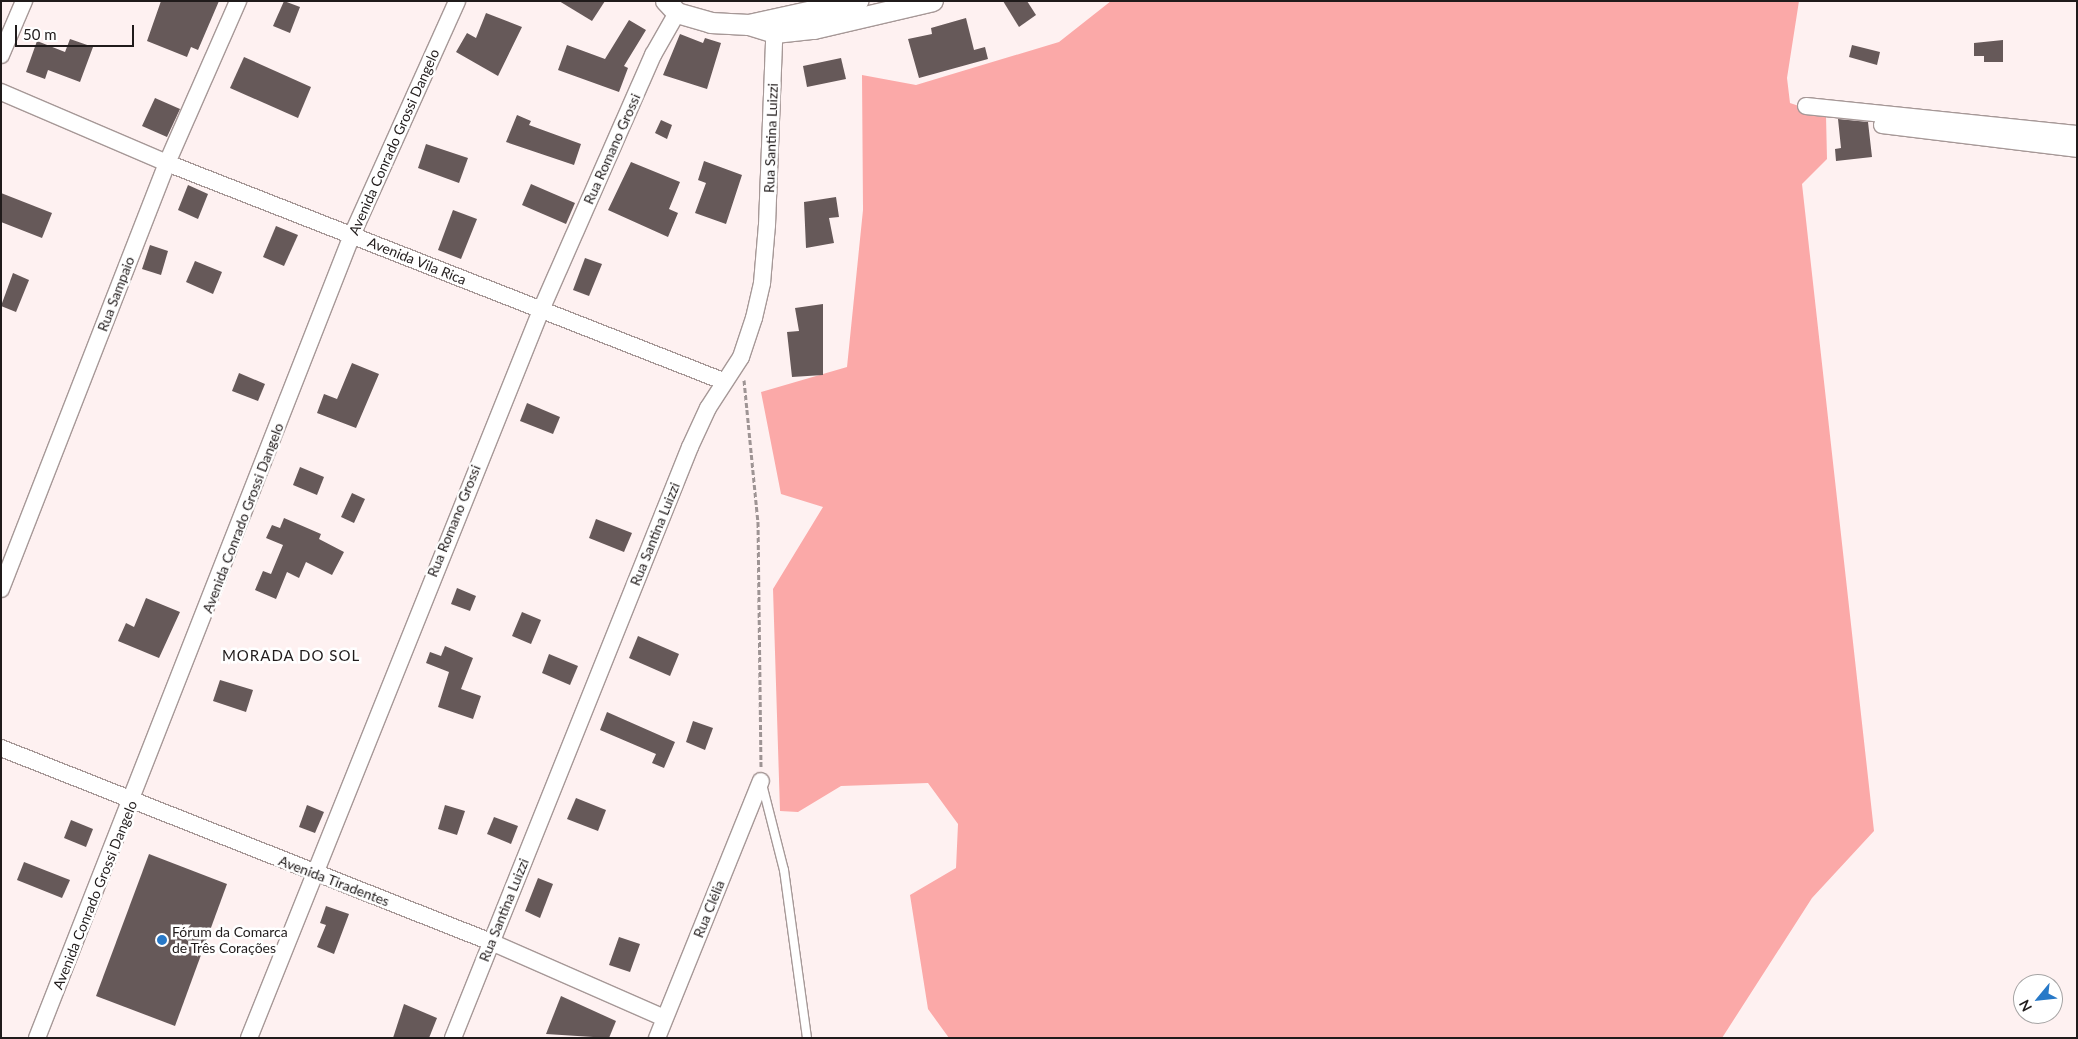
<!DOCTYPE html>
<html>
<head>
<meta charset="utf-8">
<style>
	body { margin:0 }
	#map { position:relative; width:2078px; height:1039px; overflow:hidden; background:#fef1f1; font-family:Lato,sans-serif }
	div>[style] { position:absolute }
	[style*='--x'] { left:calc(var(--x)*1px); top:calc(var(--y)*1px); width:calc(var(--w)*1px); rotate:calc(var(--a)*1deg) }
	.forest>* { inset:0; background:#fba9a8 }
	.building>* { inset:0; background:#665959 }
	.path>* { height:3px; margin-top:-1.5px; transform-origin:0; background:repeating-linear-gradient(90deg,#9e9494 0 5px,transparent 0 7.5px) }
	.roads { filter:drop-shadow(1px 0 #a69897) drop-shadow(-1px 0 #a69897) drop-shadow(0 1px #a69897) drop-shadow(0 -1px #a69897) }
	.service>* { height:8px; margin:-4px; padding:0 4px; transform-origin:4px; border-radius:4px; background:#fff }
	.minor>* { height:16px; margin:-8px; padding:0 8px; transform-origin:8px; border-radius:8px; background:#fff }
	.tertiary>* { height:20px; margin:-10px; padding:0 10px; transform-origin:10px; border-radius:10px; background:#fff }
	.dots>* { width:14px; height:14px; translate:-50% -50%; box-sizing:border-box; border:2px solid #fff; border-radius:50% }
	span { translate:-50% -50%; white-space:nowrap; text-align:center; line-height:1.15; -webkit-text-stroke:5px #fff; paint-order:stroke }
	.street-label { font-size:14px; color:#201b1b }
	.poi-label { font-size:14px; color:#201b1b }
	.left { translate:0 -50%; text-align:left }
	.neighbourhood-label { font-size:15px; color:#201b1b; letter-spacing:1px }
	.frame { position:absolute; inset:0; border:2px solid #201b1b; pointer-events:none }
	.north { position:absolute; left:2013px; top:974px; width:50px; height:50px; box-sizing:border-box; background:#fff; border:1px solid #a6a4a4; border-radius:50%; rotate:242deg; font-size:14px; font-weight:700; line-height:20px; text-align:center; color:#201b1b }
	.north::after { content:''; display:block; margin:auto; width:18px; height:22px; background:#2879c8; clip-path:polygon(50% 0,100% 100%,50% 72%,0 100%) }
	.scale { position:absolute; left:15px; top:25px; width:119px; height:22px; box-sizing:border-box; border:2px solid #201b1b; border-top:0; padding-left:6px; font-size:15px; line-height:18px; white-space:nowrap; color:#201b1b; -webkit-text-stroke:4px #fff; paint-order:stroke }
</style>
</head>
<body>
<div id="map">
	<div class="forest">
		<i style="clip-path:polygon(1111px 1px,1799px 1px,1787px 78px,1790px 103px,1826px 115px,1827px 159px,1802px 184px,1874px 831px,1812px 898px,1722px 1038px,949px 1038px,928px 1009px,910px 895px,956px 868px,958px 824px,928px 783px,841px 786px,798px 812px,780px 811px,773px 589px,823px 507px,781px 494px,761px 392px,847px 367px,863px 210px,862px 75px,916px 85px,1059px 42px)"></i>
	</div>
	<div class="building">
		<i style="clip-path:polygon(161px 1px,219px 1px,198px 50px,191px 47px,187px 57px,147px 41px)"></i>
		<i style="clip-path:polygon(284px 1px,300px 7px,290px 33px,273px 26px)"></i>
		<i style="clip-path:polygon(559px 1px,605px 1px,592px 21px)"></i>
		<i style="clip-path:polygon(1003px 1px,1027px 1px,1036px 15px,1019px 27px)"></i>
		<i style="clip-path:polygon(486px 13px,522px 27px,498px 76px,456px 52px,467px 33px,476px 38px)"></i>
		<i style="clip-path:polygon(966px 18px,974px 50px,985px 47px,988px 59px,919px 78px,908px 39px,932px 34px,931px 28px)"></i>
		<i style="clip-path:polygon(629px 20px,646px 30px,624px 66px,628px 68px,619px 92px,558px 70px,567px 45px,605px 59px)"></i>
		<i style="clip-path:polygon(680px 34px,703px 43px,705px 38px,721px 43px,707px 89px,663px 75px)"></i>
		<i style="clip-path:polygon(70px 39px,93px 47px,80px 82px,48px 70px,45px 79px,26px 72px,37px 41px,65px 52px)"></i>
		<i style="clip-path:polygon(2003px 40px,2003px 62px,1984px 62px,1984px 56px,1974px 56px,1974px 43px)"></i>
		<i style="clip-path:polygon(1852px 45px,1880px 52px,1877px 65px,1849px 57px)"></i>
		<i style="clip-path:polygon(244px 57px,311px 87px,298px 118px,230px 88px)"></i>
		<i style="clip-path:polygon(841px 58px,846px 79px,807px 87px,803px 66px)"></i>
		<i style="clip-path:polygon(155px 98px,180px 109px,167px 137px,142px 126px)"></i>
		<i style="clip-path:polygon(517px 115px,531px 121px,529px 125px,581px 144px,574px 165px,506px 142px)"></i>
		<i style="clip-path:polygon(1838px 119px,1868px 122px,1872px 157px,1836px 161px,1835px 149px,1841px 148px)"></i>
		<i style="clip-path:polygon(661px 120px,672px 125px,667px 139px,655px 133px)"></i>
		<i style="clip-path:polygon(426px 144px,468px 158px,459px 183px,418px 168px)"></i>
		<i style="clip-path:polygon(704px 161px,742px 175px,726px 224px,695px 213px,706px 183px,698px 180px)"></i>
		<i style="clip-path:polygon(631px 162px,680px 182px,669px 209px,678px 213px,668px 237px,608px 210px)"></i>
		<i style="clip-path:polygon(531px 184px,575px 203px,566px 224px,522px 205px)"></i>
		<i style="clip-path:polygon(188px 185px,208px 194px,198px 219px,178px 210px)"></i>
		<i style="clip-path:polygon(1px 193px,52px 213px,42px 238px,1px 222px)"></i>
		<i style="clip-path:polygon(836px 197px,839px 217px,829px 218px,834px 243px,806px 248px,804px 202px)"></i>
		<i style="clip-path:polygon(453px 210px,477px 219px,461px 259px,438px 250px)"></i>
		<i style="clip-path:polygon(276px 226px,298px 235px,284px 266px,263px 257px)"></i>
		<i style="clip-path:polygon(150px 245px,168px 251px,161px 275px,142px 269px)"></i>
		<i style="clip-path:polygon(585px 258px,602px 264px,589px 296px,573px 290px)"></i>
		<i style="clip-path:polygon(195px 261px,222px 272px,213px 294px,186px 282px)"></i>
		<i style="clip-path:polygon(13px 273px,29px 280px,16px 312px,1px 306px)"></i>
		<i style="clip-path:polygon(823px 304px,823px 375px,792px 377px,787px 332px,799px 331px,795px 308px)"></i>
		<i style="clip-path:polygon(352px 363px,379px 374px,356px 428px,317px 413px,324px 394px,337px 399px)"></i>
		<i style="clip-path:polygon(239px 373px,265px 384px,258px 401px,232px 391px)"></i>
		<i style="clip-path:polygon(527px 403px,560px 417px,553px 434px,520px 421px)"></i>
		<i style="clip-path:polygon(300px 467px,324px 477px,317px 495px,293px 485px)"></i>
		<i style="clip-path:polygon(352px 493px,365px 499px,354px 523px,341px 517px)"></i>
		<i style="clip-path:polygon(284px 518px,321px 534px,319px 539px,344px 552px,332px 575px,306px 562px,299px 578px,287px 572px,276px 599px,255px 590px,263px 571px,271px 574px,283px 545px,266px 538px,272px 525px,280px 528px)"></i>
		<i style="clip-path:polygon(596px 519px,632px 533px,624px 552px,589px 538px)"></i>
		<i style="clip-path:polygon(457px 588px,476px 596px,470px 611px,451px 604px)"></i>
		<i style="clip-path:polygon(146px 598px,180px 612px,159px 658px,118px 641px,126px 623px,134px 627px)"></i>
		<i style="clip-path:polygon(522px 612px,541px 620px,531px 644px,512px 636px)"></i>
		<i style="clip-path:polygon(638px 636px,679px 654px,670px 676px,629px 658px)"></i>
		<i style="clip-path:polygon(445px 646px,473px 658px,461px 689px,481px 696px,473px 719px,438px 707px,449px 672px,426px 663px,430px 652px,441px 656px)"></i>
		<i style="clip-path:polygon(549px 654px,578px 666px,570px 685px,542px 673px)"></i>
		<i style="clip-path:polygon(220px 680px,253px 690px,246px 712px,213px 701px)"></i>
		<i style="clip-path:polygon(607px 712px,675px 742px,664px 768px,652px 763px,656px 754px,600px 730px)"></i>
		<i style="clip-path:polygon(693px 721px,713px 728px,705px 750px,686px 742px)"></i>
		<i style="clip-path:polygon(576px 798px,606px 810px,598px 831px,567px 819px)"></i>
		<i style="clip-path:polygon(307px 805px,324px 812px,315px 833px,299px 827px)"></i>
		<i style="clip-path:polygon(445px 805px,465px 811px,457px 835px,438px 829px)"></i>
		<i style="clip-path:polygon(494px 817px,518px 826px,511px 844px,487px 834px)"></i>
		<i style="clip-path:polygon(71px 820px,93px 829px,86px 847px,64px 838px)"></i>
		<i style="clip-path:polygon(149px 854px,227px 884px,175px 1026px,96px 996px)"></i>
		<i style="clip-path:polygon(24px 862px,70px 880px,62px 898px,17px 880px)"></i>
		<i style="clip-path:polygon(538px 878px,553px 884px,540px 918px,525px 911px)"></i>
		<i style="clip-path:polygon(326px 906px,349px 914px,334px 954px,317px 947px,326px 925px,320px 923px)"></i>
		<i style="clip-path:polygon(619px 937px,640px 944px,630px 972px,609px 965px)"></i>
		<i style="clip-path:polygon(561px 996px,616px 1021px,609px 1038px,546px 1034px)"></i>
		<i style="clip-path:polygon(404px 1004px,437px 1018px,429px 1038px,393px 1038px)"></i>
	</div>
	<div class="path">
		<i style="--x:744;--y:380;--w:143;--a:84.4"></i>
		<i style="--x:758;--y:522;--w:246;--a:89.3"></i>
	</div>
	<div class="roads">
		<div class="service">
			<i style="--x:762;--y:784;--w:89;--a:75.7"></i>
			<i style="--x:784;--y:870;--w:170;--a:82.2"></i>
		</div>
		<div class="minor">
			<i style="--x:1;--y:55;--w:59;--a:-66.9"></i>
			<i style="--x:1;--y:92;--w:181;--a:23.2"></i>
			<i style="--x:167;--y:163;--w:597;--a:21.41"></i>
			<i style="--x:1806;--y:106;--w:272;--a:5.9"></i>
			<i style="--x:1882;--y:125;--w:196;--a:7"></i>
			<i style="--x:1;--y:589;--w:457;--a:-68.7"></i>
			<i style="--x:167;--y:163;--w:177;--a:-66.3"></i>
			<i style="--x:1;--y:748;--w:527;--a:21.6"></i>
			<i style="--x:491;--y:942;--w:189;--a:23.7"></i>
			<i style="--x:37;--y:1038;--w:863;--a:-68.58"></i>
			<i style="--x:352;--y:235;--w:256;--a:-65.8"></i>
			<i style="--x:249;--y:1038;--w:784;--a:-68.14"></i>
			<i style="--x:541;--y:310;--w:279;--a:-66.3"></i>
			<i style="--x:653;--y:55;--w:48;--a:-60.3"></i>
			<i style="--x:453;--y:1038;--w:637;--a:-68.15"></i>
			<i style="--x:690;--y:447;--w:43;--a:-65.2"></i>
			<i style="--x:708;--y:408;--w:61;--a:-57.1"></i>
			<i style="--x:741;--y:357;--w:41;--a:-71.6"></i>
			<i style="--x:754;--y:318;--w:36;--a:-77"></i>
			<i style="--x:762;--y:283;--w:58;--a:-85.1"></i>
			<i style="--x:767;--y:225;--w:204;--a:-87.8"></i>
			<i style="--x:657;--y:1038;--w:277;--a:-68"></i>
		</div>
		<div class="tertiary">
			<i style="--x:666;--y:1;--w:16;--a:47"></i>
			<i style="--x:677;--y:13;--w:35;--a:16"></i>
			<i style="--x:711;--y:23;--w:38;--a:3"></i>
			<i style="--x:749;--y:25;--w:27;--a:17"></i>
			<i style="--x:775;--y:33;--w:39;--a:-6"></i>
			<i style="--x:814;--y:29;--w:122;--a:-13.2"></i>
			<i style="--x:749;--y:25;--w:112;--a:-12.4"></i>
		</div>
	</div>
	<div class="dots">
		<i style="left:162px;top:940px;background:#2879c8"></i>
	</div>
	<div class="street-label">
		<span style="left:771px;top:138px;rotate:-88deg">Rua Santina Luizzi</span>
		<span style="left:394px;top:142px;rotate:-66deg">Avenida Conrado Grossi Dangelo</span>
		<span style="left:612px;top:149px;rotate:-66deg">Rua Romano Grossi</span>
		<span style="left:417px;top:261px;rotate:22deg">Avenida Vila Rica</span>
		<span style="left:116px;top:294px;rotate:-69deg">Rua Sampaio</span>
		<span style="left:243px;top:518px;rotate:-69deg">Avenida Conrado Grossi Dangelo</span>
		<span style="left:454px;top:521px;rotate:-68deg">Rua Romano Grossi</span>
		<span style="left:655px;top:534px;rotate:-68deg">Rua Santina Luizzi</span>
		<span style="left:334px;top:881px;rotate:21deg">Avenida Tiradentes</span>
		<span style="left:95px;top:895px;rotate:-68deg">Avenida Conrado Grossi Dangelo</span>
		<span style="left:709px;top:909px;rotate:-68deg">Rua Clélia</span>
		<span style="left:504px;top:910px;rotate:-68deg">Rua Santina Luizzi</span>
	</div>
	<div class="poi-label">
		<span class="left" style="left:172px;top:940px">Fórum da Comarca<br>de Três Corações</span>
	</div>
	<div class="neighbourhood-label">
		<span style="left:291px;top:656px">MORADA DO SOL</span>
	</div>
	<div class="frame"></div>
	<div class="north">N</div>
	<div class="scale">50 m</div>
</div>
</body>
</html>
